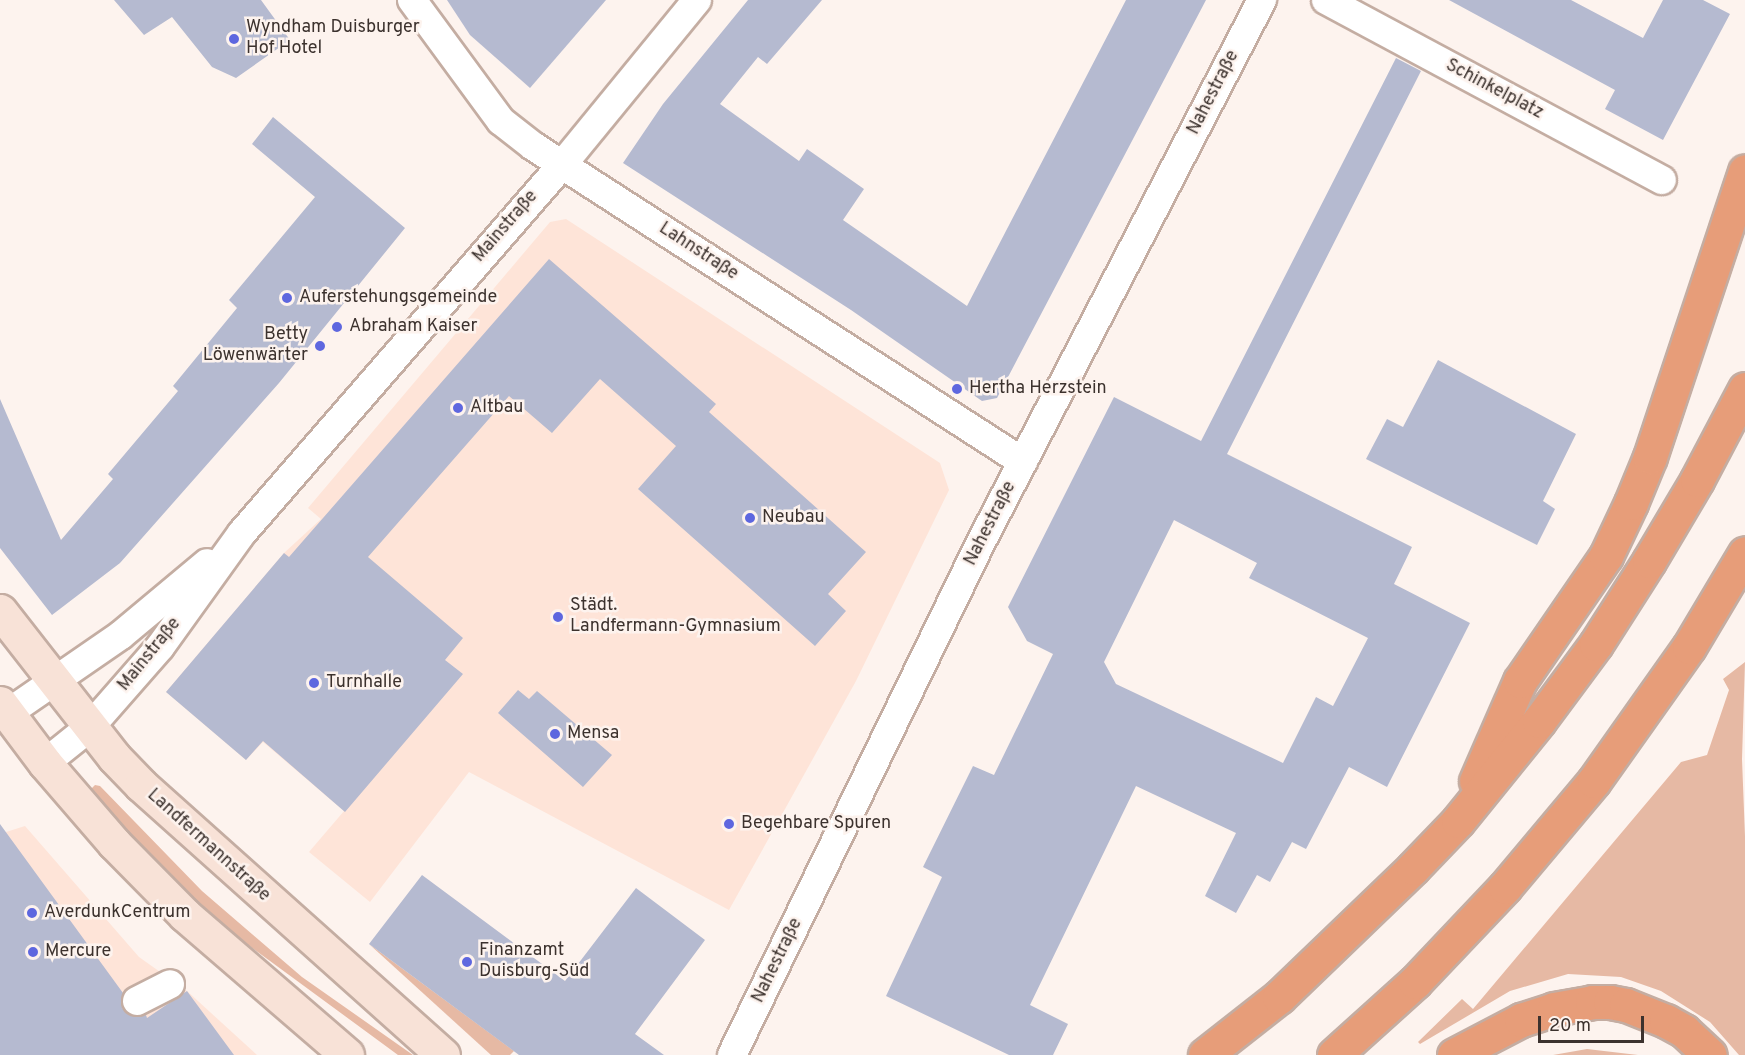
<!DOCTYPE html>
<html>
<head>
<meta charset="utf-8">
<style>
	body { margin:0 }
	#map { position:relative; width:1745px; height:1055px; overflow:hidden; background:#fdf3ee; font-family:Overpass,sans-serif }
	div>[style] { position:absolute }
	[style*='--x'] { left:calc(var(--x)*1px); top:calc(var(--y)*1px); width:calc(var(--w)*1px); rotate:calc(var(--a)*1deg) }
	.built>* { inset:0; background:#fee4d8 }
	.green>* { inset:0; background:#e6b9a4 }
	.building>* { inset:0; background:#b5bad0 }
	.roads { filter:drop-shadow(2px 0 #c4ada2) drop-shadow(-2px 0 #c4ada2) drop-shadow(0 2px #c4ada2) drop-shadow(0 -2px #c4ada2) }
	.street>* { height:28px; margin:-14px; padding:0 14px; transform-origin:14px; border-radius:14px; background:#fff }
	.secondary>* { height:33px; margin:-16.5px; padding:0 16.5px; transform-origin:16.5px; border-radius:16.5px; background:#f8e2d7 }
	.highway>* { height:33px; margin:-16.5px; padding:0 16.5px; transform-origin:16.5px; border-radius:16.5px; background:#e79d79 }
	.dots>* { width:16px; height:16px; translate:-50% -50%; box-sizing:border-box; border:3px solid #fdf3ee; border-radius:50% }
	span { translate:-50% -50%; white-space:nowrap; text-align:center; line-height:1.15; -webkit-text-stroke:5px #fdf3ee; paint-order:stroke }
	.poi-label { font-size:18px; color:#3c322e }
	.left { translate:0 -50%; text-align:left }
	.right { translate:-100% -50%; text-align:right }
	.street-label { font-size:18px; color:#3c322e }
	.scale { position:absolute; left:1538px; top:1016px; width:106px; height:27px; box-sizing:border-box; border:3px solid #3c322e; border-top:0; padding-left:8px; font-size:18px; line-height:21px; white-space:nowrap; color:#3c322e; -webkit-text-stroke:4px #fdf3ee; paint-order:stroke }
</style>
</head>
<body>
<div id="map">
	<div class="built">
		<i style="clip-path:polygon(566px 219px,940px 463px,949px 490px,856px 681px,729px 910px,469px 772px,370px 902px,309px 852px,344px 811px,263px 742px,246px 760px,166px 692px,284px 553px,321px 519px,308px 508px,550px 222px)"></i>
		<i style="clip-path:polygon(25px 826px,139px 957px,187px 991px,257px 1055px,0 1055px,6px 832px)"></i>
	</div>
	<div class="green">
		<i style="clip-path:polygon(1745px 662px,1742px 759px,1745px 836px,1745px 1055px,1739px 1055px,1710px 1022px,1661px 991px,1621px 977px,1568px 974px,1510px 991px,1420px 1044px,1418px 1042px,1462px 999px,1473px 1009px,1681px 762px,1707px 755px,1729px 690px,1723px 679px)"></i>
		<i style="clip-path:polygon(95px 785px,100px 786px,202px 891px,302px 977px,413px 1055px,398px 1055px,236px 936px,196px 903px,142px 850px,92px 795px,91px 789px)"></i>
		<i style="clip-path:polygon(369px 944px,514px 1051px,510px 1055px,491px 1055px)"></i>
		<i style="clip-path:polygon(1587px 1049px,1638px 1055px,1553px 1055px)"></i>
	</div>
	<div class="building">
		<i style="clip-path:polygon(114px 0,261px 0,290px 40px,236px 78px,212px 67px,172px 17px,144px 35px)"></i>
		<i style="clip-path:polygon(447px 0,606px 0,530px 88px,470px 35px)"></i>
		<i style="clip-path:polygon(748px 0,822px 0,767px 64px,758px 57px,720px 104px,799px 161px,807px 149px,864px 189px,843px 220px,967px 306px,1126px 0,1206px 0,997px 398px,982px 401px,851px 310px,623px 163px,663px 104px)"></i>
		<i style="clip-path:polygon(1449px 0,1571px 0,1643px 38px,1663px 0,1703px 0,1730px 14px,1663px 140px,1605px 109px,1615px 90px)"></i>
		<i style="clip-path:polygon(evenodd,1396px 58px,1421px 71px,1227px 454px,1412px 547px,1394px 584px,1470px 623px,1387px 787px,1349px 767px,1306px 849px,1292px 842px,1270px 882px,1257px 875px,1236px 913px,1205px 896px,1236px 833px,1136px 786px,1030px 1005px,1068px 1024px,1053px 1055px,1009px 1055px,886px 996px,942px 877px,923px 867px,973px 766px,994px 775px,1053px 654px,1027px 641px,1008px 607px,1114px 397px,1201px 441px,1396px 58px,1174px 520px,1257px 563px,1249px 578px,1368px 638px,1333px 706px,1316px 697px,1283px 763px,1116px 684px,1104px 662px,1174px 520px)"></i>
		<i style="clip-path:polygon(273px 117px,405px 228px,279px 383px,120px 563px,52px 615px,0 548px,0 399px,61px 540px,113px 479px,108px 474px,178px 391px,173px 386px,237px 308px,229px 300px,315px 197px,252px 144px)"></i>
		<i style="clip-path:polygon(549px 259px,716px 404px,709px 412px,866px 552px,828px 594px,846px 611px,815px 646px,638px 489px,676px 446px,600px 379px,552px 433px,509px 396px,368px 557px,463px 638px,445px 660px,463px 674px,345px 812px,263px 741px,246px 760px,166px 692px,284px 553px,289px 557px)"></i>
		<i style="clip-path:polygon(1438px 360px,1576px 434px,1543px 501px,1555px 509px,1537px 545px,1366px 459px,1387px 419px,1403px 427px)"></i>
		<i style="clip-path:polygon(518px 690px,529px 699px,537px 691px,612px 755px,583px 787px,498px 713px)"></i>
		<i style="clip-path:polygon(0 824px,123px 993px,122px 1008px,128px 1014px,137px 1017px,146px 1015px,147px 1018px,187px 991px,234px 1055px,0 1055px)"></i>
		<i style="clip-path:polygon(422px 875px,565px 981px,636px 888px,705px 940px,635px 1034px,664px 1055px,519px 1055px,369px 944px)"></i>
	</div>
	<div class="roads">
		<div class="street">
			<i style="--x:412;--y:0;--w:150;--a:53.7"></i>
			<i style="--x:501;--y:121;--w:41;--a:38"></i>
			<i style="--x:533;--y:146;--w:583;--a:32.82"></i>
			<i style="--x:1326;--y:0;--w:381;--a:28.2"></i>
			<i style="--x:8;--y:713;--w:137;--a:-34.6"></i>
			<i style="--x:121;--y:635;--w:112;--a:-39.9"></i>
			<i style="--x:45;--y:763;--w:58;--a:-38.7"></i>
			<i style="--x:90;--y:727;--w:106;--a:-48.8"></i>
			<i style="--x:160;--y:647;--w:140;--a:-54.3"></i>
			<i style="--x:242;--y:533;--w:488;--a:-49"></i>
			<i style="--x:562;--y:165;--w:213;--a:-50.7"></i>
			<i style="--x:137;--y:1001;--w:37;--a:-27"></i>
			<i style="--x:732;--y:1055;--w:568;--a:-64.11"></i>
			<i style="--x:980;--y:544;--w:613;--a:-62.6"></i>
		</div>
		<div class="secondary">
			<i style="--x:0;--y:611;--w:185;--a:52"></i>
			<i style="--x:114;--y:757;--w:39;--a:46"></i>
			<i style="--x:141;--y:785;--w:405;--a:41.8"></i>
			<i style="--x:0;--y:703;--w:75;--a:53.1"></i>
			<i style="--x:45;--y:763;--w:106;--a:49.2"></i>
			<i style="--x:114;--y:843;--w:101;--a:45.4"></i>
			<i style="--x:185;--y:915;--w:214;--a:40.8"></i>
		</div>
		<div class="highway">
			<i style="--x:1476;--y:781;--w:109;--a:-66.3"></i>
			<i style="--x:1520;--y:681;--w:152;--a:-55.5"></i>
			<i style="--x:1606;--y:556;--w:59;--a:-64.7"></i>
			<i style="--x:1631;--y:503;--w:50;--a:-67.6"></i>
			<i style="--x:1650;--y:457;--w:301;--a:-71.6"></i>
			<i style="--x:1205;--y:1055;--w:94;--a:-38.1"></i>
			<i style="--x:1279;--y:997;--w:186;--a:-43.9"></i>
			<i style="--x:1413;--y:868;--w:65;--a:-46.2"></i>
			<i style="--x:1458;--y:821;--w:129;--a:-51"></i>
			<i style="--x:1539;--y:721;--w:96;--a:-53.5"></i>
			<i style="--x:1596;--y:644;--w:98;--a:-57.4"></i>
			<i style="--x:1649;--y:561;--w:94;--a:-59.3"></i>
			<i style="--x:1697;--y:480;--w:103;--a:-62.2"></i>
			<i style="--x:1334;--y:1055;--w:109;--a:-42"></i>
			<i style="--x:1415;--y:982;--w:131;--a:-46.5"></i>
			<i style="--x:1505;--y:887;--w:138;--a:-50"></i>
			<i style="--x:1594;--y:781;--w:164;--a:-54.7"></i>
			<i style="--x:1689;--y:647;--w:109;--a:-59.2"></i>
			<i style="--x:1454;--y:1055;--w:76;--a:-27.6"></i>
			<i style="--x:1521;--y:1020;--w:35;--a:-18"></i>
			<i style="--x:1554;--y:1009;--w:39;--a:-10"></i>
			<i style="--x:1592;--y:1002;--w:18;--a:0"></i>
			<i style="--x:1610;--y:1002;--w:16;--a:11"></i>
			<i style="--x:1626;--y:1005;--w:43;--a:21.8"></i>
			<i style="--x:1666;--y:1021;--w:21;--a:29"></i>
			<i style="--x:1684;--y:1031;--w:35;--a:43"></i>
		</div>
	</div>
	<div class="dots">
		<i style="left:234px;top:39px;background:#5e67df"></i>
		<i style="left:287px;top:298px;background:#5e67df"></i>
		<i style="left:337px;top:327px;background:#5e67df"></i>
		<i style="left:320px;top:346px;background:#5e67df"></i>
		<i style="left:957px;top:389px;background:#5e67df"></i>
		<i style="left:458px;top:408px;background:#5e67df"></i>
		<i style="left:750px;top:518px;background:#5e67df"></i>
		<i style="left:558px;top:617px;background:#5e67df"></i>
		<i style="left:314px;top:683px;background:#5e67df"></i>
		<i style="left:555px;top:734px;background:#5e67df"></i>
		<i style="left:729px;top:824px;background:#5e67df"></i>
		<i style="left:32px;top:913px;background:#5e67df"></i>
		<i style="left:33px;top:952px;background:#5e67df"></i>
		<i style="left:467px;top:962px;background:#5e67df"></i>
	</div>
	<div class="poi-label">
		<span class="left" style="left:246px;top:39px">Wyndham Duisburger<br>Hof Hotel</span>
		<span class="left" style="left:299px;top:298px">Auferstehungsgemeinde</span>
		<span class="left" style="left:349px;top:327px">Abraham Kaiser</span>
		<span class="right" style="left:308px;top:346px">Betty<br>Löwenwärter</span>
		<span class="left" style="left:969px;top:389px">Hertha Herzstein</span>
		<span class="left" style="left:470px;top:408px">Altbau</span>
		<span class="left" style="left:762px;top:518px">Neubau</span>
		<span class="left" style="left:570px;top:617px">Städt.<br>Landfermann-Gymnasium</span>
		<span class="left" style="left:326px;top:683px">Turnhalle</span>
		<span class="left" style="left:567px;top:734px">Mensa</span>
		<span class="left" style="left:741px;top:824px">Begehbare Spuren</span>
		<span class="left" style="left:44px;top:913px">AverdunkCentrum</span>
		<span class="left" style="left:45px;top:952px">Mercure</span>
		<span class="left" style="left:479px;top:962px">Finanzamt<br>Duisburg-Süd</span>
	</div>
	<div class="street-label">
		<span style="left:1494px;top:90px;rotate:28deg">Schinkelplatz</span>
		<span style="left:1214px;top:93px;rotate:-63deg">Nahestraße</span>
		<span style="left:506px;top:227px;rotate:-49deg">Mainstraße</span>
		<span style="left:698px;top:252px;rotate:33deg">Lahnstraße</span>
		<span style="left:991px;top:524px;rotate:-63deg">Nahestraße</span>
		<span style="left:150px;top:655px;rotate:-51deg">Mainstraße</span>
		<span style="left:208px;top:846px;rotate:42deg">Landfermannstraße</span>
		<span style="left:778px;top:961px;rotate:-64deg">Nahestraße</span>
	</div>
	<div class="scale">20 m</div>
</div>
</body>
</html>
